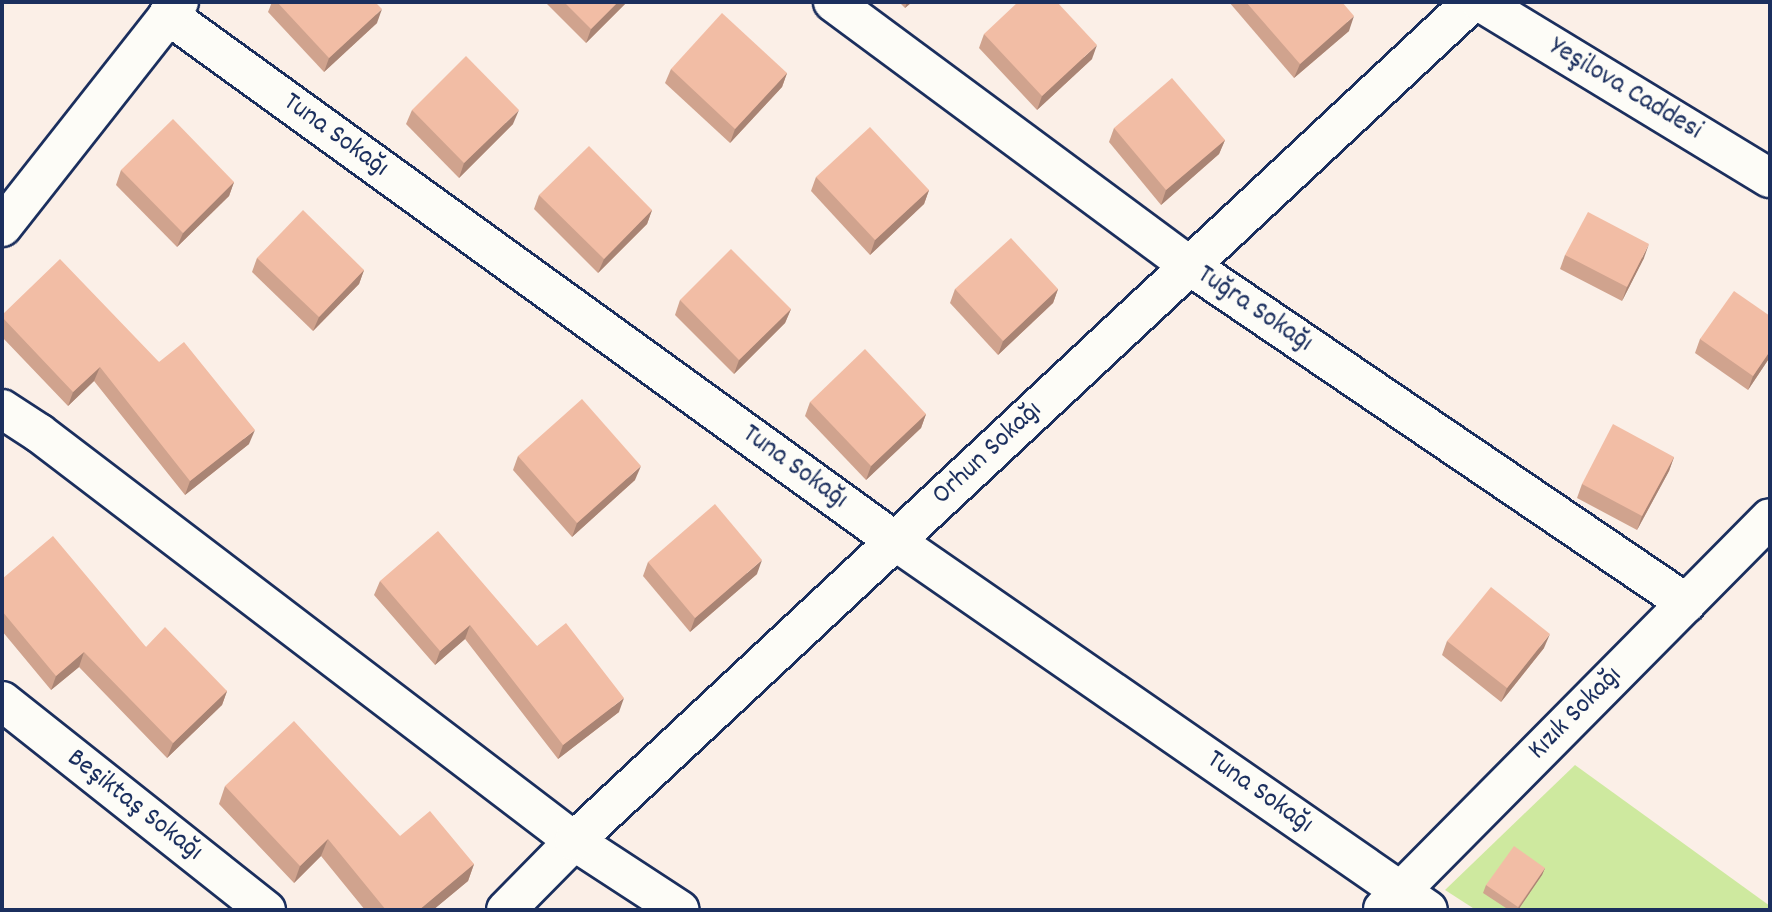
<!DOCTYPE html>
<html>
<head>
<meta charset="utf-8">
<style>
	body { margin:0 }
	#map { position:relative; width:1772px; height:912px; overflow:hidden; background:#fbefe7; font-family:Dekko,sans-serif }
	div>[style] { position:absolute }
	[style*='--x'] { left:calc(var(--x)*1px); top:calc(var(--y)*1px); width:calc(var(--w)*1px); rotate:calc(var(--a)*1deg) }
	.green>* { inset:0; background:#cee99f }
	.roads { filter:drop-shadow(2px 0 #1b2f5e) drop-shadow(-2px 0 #1b2f5e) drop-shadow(0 2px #1b2f5e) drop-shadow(0 -2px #1b2f5e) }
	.street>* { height:38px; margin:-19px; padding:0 19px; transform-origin:19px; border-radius:19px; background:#fdfcf7 }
	.secondary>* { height:38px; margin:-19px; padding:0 19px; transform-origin:19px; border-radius:19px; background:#fdfcf7 }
	.wall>* { inset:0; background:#d0a38e }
	.shaded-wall>* { inset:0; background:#a98474 }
	.building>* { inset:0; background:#f2bda5 }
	span { translate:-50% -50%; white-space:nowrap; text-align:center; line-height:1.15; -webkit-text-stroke:5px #fdfcf7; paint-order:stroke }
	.street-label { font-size:28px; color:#1b2f5e }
	.frame { position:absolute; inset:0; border:4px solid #1b2f5e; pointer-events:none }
</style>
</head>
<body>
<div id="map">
	<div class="green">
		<i style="clip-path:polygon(1575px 765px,1770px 906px,1770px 910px,1476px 910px,1445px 890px)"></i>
	</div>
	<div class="roads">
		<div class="street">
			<i style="--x:833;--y:2;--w:444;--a:36.5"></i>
			<i style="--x:1190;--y:266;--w:600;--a:34.19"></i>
			<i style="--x:168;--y:15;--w:897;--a:35.89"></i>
			<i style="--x:895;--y:541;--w:648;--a:34.7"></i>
			<i style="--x:2;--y:409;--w:44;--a:33"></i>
			<i style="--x:39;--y:433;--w:673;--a:37.33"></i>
			<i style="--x:574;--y:841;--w:126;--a:33.1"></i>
			<i style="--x:2;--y:701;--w:337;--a:38.4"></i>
			<i style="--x:1383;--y:909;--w:550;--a:-45.29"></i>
			<i style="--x:506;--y:910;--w:97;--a:-45.4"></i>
			<i style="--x:574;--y:841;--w:1229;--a:-43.05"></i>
		</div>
		<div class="secondary">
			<i style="--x:1480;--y:2;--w:339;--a:31.3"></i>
			<i style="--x:2;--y:227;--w:286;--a:-51.8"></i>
		</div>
	</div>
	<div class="wall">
		<i style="clip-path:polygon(272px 2px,375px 2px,377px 23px,324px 72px,268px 12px)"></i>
		<i style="clip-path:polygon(545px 2px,627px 2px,586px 43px)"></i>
		<i style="clip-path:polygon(899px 2px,912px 2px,905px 8px)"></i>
		<i style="clip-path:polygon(1229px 2px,1342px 2px,1349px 31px,1294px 78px)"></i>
		<i style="clip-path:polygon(984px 34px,1092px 59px,1037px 110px,979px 48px)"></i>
		<i style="clip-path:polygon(671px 69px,787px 73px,782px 87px,730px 143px,665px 83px)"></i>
		<i style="clip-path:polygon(412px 110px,513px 124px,459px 178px,406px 124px)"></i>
		<i style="clip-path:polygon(1114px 128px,1225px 140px,1219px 154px,1161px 205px,1109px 142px)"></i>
		<i style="clip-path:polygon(121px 170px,234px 182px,229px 196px,177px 247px,116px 185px)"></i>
		<i style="clip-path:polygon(816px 177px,929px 190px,924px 204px,870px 255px,811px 191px)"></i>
		<i style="clip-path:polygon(539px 195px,652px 210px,647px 224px,598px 273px,534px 209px)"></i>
		<i style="clip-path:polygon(1565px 255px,1644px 258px,1622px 301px,1560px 269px)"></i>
		<i style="clip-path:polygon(257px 258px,364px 270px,359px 284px,313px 331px,252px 272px)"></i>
		<i style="clip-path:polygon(955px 289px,1058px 289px,1053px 303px,998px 355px,950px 303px)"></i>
		<i style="clip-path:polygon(680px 300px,791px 309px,785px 323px,734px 374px,675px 315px)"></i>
		<i style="clip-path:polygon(2px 315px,159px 362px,249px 444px,185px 495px,94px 381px,68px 406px,2px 337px)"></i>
		<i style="clip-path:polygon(1770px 316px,1770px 357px,1748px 390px,1695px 353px,1700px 339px)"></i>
		<i style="clip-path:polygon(810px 402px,926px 414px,921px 428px,866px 480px,805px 416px)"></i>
		<i style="clip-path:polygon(518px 456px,635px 480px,572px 537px,513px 470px)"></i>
		<i style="clip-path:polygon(1674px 457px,1669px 471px,1637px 530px,1577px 498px,1582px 484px)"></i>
		<i style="clip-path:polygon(648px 562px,757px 574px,690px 632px,643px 576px)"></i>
		<i style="clip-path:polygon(2px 579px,146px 647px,227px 691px,222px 705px,167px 758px,79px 667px,51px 690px,2px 631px)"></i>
		<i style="clip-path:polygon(380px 581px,537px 646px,619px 712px,558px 759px,465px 639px,435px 665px,374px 595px)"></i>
		<i style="clip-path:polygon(1447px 641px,1544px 648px,1501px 702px,1442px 655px)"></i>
		<i style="clip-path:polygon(225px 786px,400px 836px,474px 864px,468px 881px,433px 910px,365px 910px,321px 856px,294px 883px,219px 804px)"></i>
		<i style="clip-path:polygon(1545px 868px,1542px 875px,1518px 910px,1509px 910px,1483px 893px,1486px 885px)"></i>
	</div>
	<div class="shaded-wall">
		<i style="clip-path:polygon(618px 2px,627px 2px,586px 43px,591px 29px)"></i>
		<i style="clip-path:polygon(907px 2px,912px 2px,905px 8px)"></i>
		<i style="clip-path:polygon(382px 9px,377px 23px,324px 72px,329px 58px)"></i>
		<i style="clip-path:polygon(1354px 16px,1349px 31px,1294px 78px,1300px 64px)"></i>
		<i style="clip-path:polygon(1097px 45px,1092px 59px,1037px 110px,1042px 96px)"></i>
		<i style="clip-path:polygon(787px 73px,782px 87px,730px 143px,735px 129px)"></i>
		<i style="clip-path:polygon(519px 110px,513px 124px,459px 178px,464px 163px)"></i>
		<i style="clip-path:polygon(1225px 140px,1219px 154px,1161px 205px,1166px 190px)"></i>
		<i style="clip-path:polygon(234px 182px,229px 196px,177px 247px,183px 233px)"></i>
		<i style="clip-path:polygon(929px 190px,924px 204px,870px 255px,875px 240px)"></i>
		<i style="clip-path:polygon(652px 210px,647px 224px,598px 273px,604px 259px)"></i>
		<i style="clip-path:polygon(1649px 244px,1644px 258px,1622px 301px,1627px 287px)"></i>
		<i style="clip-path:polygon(364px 270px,359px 284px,313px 331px,319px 317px)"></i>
		<i style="clip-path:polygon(1058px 289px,1053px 303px,998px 355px,1003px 341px)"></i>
		<i style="clip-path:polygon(791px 309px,785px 323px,734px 374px,739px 360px)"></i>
		<i style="clip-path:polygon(1770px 351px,1770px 357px,1748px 390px,1753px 376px)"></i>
		<i style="clip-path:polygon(100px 367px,94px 381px,68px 406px,73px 392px)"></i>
		<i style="clip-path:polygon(926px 414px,921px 428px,866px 480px,871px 466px)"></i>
		<i style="clip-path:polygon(255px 430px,249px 444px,185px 495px,190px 481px)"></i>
		<i style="clip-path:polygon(1674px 457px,1669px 471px,1637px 530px,1642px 516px)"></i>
		<i style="clip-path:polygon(641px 466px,635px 480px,572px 537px,577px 523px)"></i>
		<i style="clip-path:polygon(762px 560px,757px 574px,690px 632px,695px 618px)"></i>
		<i style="clip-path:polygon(470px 625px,465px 639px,435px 665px,440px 651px)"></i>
		<i style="clip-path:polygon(1550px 634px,1544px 648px,1501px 702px,1507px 688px)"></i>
		<i style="clip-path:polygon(84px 652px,79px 667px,51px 690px,56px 676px)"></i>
		<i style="clip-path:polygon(227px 691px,222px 705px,167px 758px,173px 743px)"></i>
		<i style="clip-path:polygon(624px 698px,619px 712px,558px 759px,563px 745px)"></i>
		<i style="clip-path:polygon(328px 839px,321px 856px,294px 883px,300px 866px)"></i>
		<i style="clip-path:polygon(474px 864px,468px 881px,433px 910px,419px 910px)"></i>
		<i style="clip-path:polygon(1545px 868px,1542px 875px,1518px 910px,1517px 910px)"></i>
	</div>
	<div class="building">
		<i style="clip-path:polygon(277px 2px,375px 2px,382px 9px,329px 58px)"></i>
		<i style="clip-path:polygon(564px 2px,618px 2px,591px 29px)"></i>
		<i style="clip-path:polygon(1018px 2px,1057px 2px,1097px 45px,1042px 96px,984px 34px)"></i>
		<i style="clip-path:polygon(1246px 2px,1342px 2px,1354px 16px,1300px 64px)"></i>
		<i style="clip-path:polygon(722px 13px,787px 73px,735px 129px,671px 69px)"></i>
		<i style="clip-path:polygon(466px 56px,519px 110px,464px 163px,412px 110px)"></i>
		<i style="clip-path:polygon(1172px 78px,1225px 140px,1166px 190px,1114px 128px)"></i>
		<i style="clip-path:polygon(173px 119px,234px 182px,183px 233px,121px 170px)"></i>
		<i style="clip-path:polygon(870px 127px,929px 190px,875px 240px,816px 177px)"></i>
		<i style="clip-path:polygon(589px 146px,652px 210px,604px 259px,539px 195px)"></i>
		<i style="clip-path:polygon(303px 210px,364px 270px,319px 317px,257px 258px)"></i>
		<i style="clip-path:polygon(1588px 212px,1649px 244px,1627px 287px,1565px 255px)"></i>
		<i style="clip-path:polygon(1011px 238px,1058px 289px,1003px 341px,955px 289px)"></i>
		<i style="clip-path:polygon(731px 249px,791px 309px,739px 360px,680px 300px)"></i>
		<i style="clip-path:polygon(60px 259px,159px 362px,184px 342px,255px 430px,190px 481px,100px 367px,73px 392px,2px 317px,2px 315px)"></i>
		<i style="clip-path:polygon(1734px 291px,1770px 316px,1770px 351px,1753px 376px,1700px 339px)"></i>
		<i style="clip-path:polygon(865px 349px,926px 414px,871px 466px,810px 402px)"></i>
		<i style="clip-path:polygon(582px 399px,641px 466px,577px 523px,518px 456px)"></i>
		<i style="clip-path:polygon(1613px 424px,1674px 457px,1642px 516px,1582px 484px)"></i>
		<i style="clip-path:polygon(715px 504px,762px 560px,695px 618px,648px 562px)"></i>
		<i style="clip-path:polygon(438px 531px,537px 646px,566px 623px,624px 698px,563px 745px,470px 625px,440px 651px,380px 581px)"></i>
		<i style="clip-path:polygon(53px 536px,146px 647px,165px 627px,227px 691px,173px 743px,84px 652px,56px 676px,2px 611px,2px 579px)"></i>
		<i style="clip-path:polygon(1491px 587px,1550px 634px,1507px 688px,1447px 641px)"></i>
		<i style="clip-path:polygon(294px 721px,400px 836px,430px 811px,474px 864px,419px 910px,386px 910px,328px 839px,300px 866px,225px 786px)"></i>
		<i style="clip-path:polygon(1514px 846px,1545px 868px,1518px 907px,1486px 885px)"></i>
	</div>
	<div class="street-label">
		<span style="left:1625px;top:90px;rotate:31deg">Yeşilova Caddesi</span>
		<span style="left:335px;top:136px;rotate:36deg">Tuna Sokağı</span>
		<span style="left:1254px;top:310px;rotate:34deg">Tuğra Sokağı</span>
		<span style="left:988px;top:454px;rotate:-43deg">Orhun Sokağı</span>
		<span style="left:794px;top:468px;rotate:36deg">Tuna Sokağı</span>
		<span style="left:1576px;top:714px;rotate:-45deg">Kızık Sokağı</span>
		<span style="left:1259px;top:793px;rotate:35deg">Tuna Sokağı</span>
		<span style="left:134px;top:806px;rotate:38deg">Beşiktaş Sokağı</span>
	</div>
	<div class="frame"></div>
</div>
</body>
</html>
